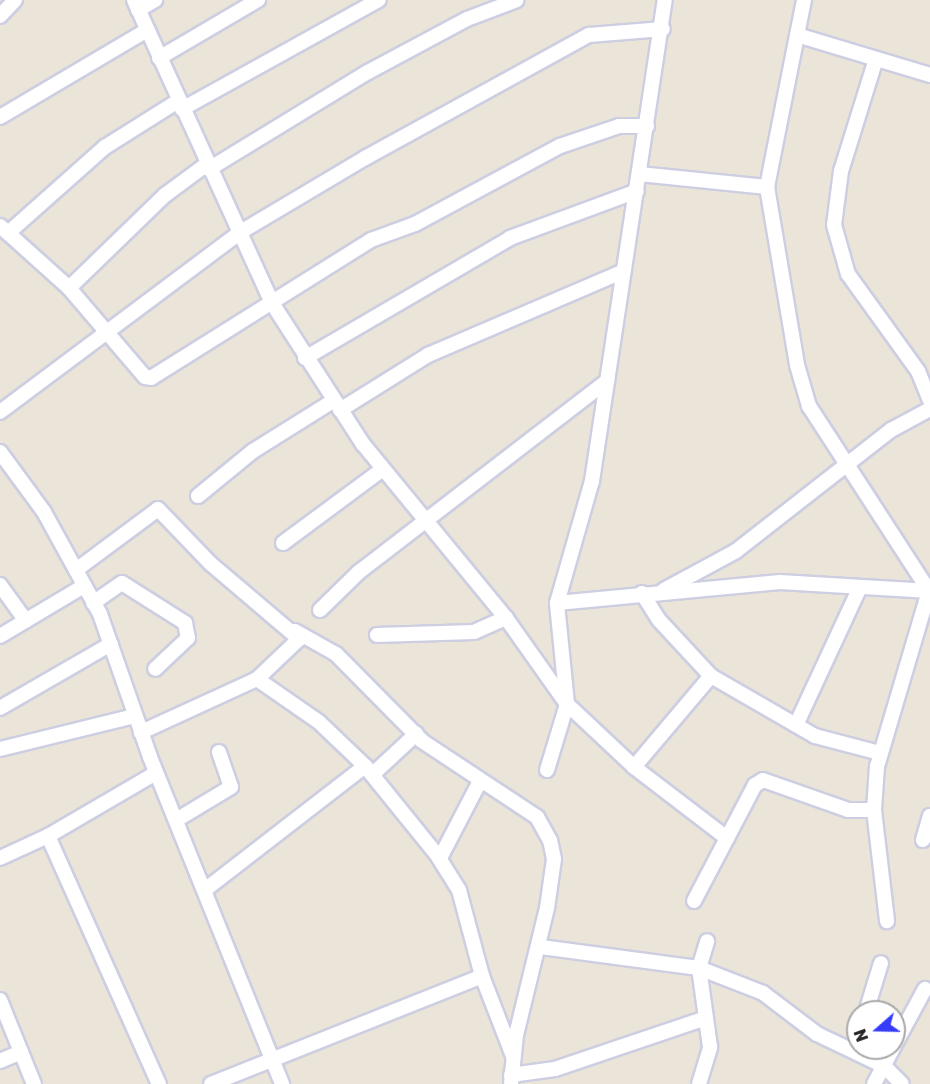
<!DOCTYPE html>
<html>
<head>
<meta charset="utf-8">
<style>
	body { margin:0 }
	#map { position:relative; width:930px; height:1084px; overflow:hidden; background:#eae5d8; font-family:"Golos Text",sans-serif }
	div>[style] { position:absolute }
	[style*='--x'] { left:calc(var(--x)*1px); top:calc(var(--y)*1px); width:calc(var(--w)*1px); rotate:calc(var(--a)*1deg) }
	.roads { filter:drop-shadow(2px 0 #cdcee1) drop-shadow(-2px 0 #cdcee1) drop-shadow(0 2px #cdcee1) drop-shadow(0 -2px #cdcee1) }
	.minor>* { height:14px; margin:-7px; padding:0 7px; transform-origin:7px; border-radius:7px; background:#fff }
	span { translate:-50% -50%; white-space:nowrap; text-align:center; line-height:1.15; -webkit-text-stroke:4.5px #fff; paint-order:stroke }
	.north { position:absolute; left:846px; top:1000px; width:60px; height:60px; box-sizing:border-box; background:#fff; border:2px solid #a9a9a9; border-radius:50%; rotate:250deg; font-size:16px; font-weight:700; line-height:24px; text-align:center; color:#272727 }
	.north::after { content:''; display:block; margin:auto; width:21px; height:27px; background:#363cf9; clip-path:polygon(50% 0,100% 100%,50% 72%,0 100%) }
</style>
</head>
<body>
<div id="map">
	<div class="roads">
		<div class="minor">
			<i style="--x:134;--y:0;--w:333;--a:65.5"></i>
			<i style="--x:272;--y:303;--w:168;--a:57.2"></i>
			<i style="--x:363;--y:444;--w:225;--a:50.6"></i>
			<i style="--x:506;--y:618;--w:105;--a:54.7"></i>
			<i style="--x:567;--y:704;--w:92;--a:43.2"></i>
			<i style="--x:634;--y:767;--w:117;--a:37.4"></i>
			<i style="--x:804;--y:0;--w:191;--a:101.2"></i>
			<i style="--x:767;--y:187;--w:181;--a:80.4"></i>
			<i style="--x:797;--y:365;--w:43;--a:73.7"></i>
			<i style="--x:809;--y:406;--w:221;--a:57"></i>
			<i style="--x:929;--y:591;--w:183;--a:106.5"></i>
			<i style="--x:877;--y:766;--w:44;--a:93.9"></i>
			<i style="--x:874;--y:810;--w:112;--a:83.3"></i>
			<i style="--x:138;--y:10;--w:20;--a:-30"></i>
			<i style="--x:0;--y:16;--w:22;--a:-47"></i>
			<i style="--x:797;--y:35;--w:139;--a:16.7"></i>
			<i style="--x:159;--y:58;--w:115;--a:-30.4"></i>
			<i style="--x:875;--y:62;--w:114;--a:107.3"></i>
			<i style="--x:841;--y:171;--w:54;--a:97.4"></i>
			<i style="--x:834;--y:225;--w:51;--a:74.1"></i>
			<i style="--x:848;--y:274;--w:120;--a:54.2"></i>
			<i style="--x:918;--y:371;--w:31;--a:68"></i>
			<i style="--x:182;--y:109;--w:225;--a:-29"></i>
			<i style="--x:0;--y:117;--w:171;--a:-30.6"></i>
			<i style="--x:209;--y:169;--w:186;--a:-31.4"></i>
			<i style="--x:368;--y:72;--w:112;--a:-28.2"></i>
			<i style="--x:467;--y:19;--w:53;--a:-20.8"></i>
			<i style="--x:639;--y:174;--w:129;--a:5.8"></i>
			<i style="--x:0;--y:226;--w:93;--a:41.9"></i>
			<i style="--x:69;--y:288;--w:117;--a:49.5"></i>
			<i style="--x:145;--y:377;--w:6;--a:9"></i>
			<i style="--x:151;--y:378;--w:260;--a:-32.1"></i>
			<i style="--x:371;--y:240;--w:47;--a:-20"></i>
			<i style="--x:415;--y:224;--w:165;--a:-28.3"></i>
			<i style="--x:560;--y:146;--w:62;--a:-18.7"></i>
			<i style="--x:619;--y:126;--w:28;--a:0"></i>
			<i style="--x:8;--y:233;--w:130;--a:-41.6"></i>
			<i style="--x:105;--y:147;--w:86;--a:-32.2"></i>
			<i style="--x:69;--y:288;--w:134;--a:-44.1"></i>
			<i style="--x:165;--y:195;--w:52;--a:-36.4"></i>
			<i style="--x:305;--y:358;--w:238;--a:-30.3"></i>
			<i style="--x:510;--y:238;--w:135;--a:-20.3"></i>
			<i style="--x:340;--y:410;--w:104;--a:-32"></i>
			<i style="--x:428;--y:355;--w:213;--a:-23.2"></i>
			<i style="--x:0;--y:412;--w:299;--a:-36.8"></i>
			<i style="--x:239;--y:233;--w:147;--a:-30.8"></i>
			<i style="--x:365;--y:158;--w:256;--a:-28.8"></i>
			<i style="--x:589;--y:35;--w:74;--a:-4.6"></i>
			<i style="--x:0;--y:452;--w:74;--a:53.7"></i>
			<i style="--x:44;--y:512;--w:116;--a:61.2"></i>
			<i style="--x:100;--y:614;--w:151;--a:70.7"></i>
			<i style="--x:150;--y:757;--w:353;--a:68"></i>
			<i style="--x:198;--y:496;--w:71;--a:-39.3"></i>
			<i style="--x:253;--y:451;--w:94;--a:-32"></i>
			<i style="--x:283;--y:543;--w:124;--a:-36.5"></i>
			<i style="--x:76;--y:570;--w:102;--a:-36.6"></i>
			<i style="--x:158;--y:509;--w:76;--a:46.1"></i>
			<i style="--x:211;--y:564;--w:116;--a:40.4"></i>
			<i style="--x:299;--y:639;--w:58;--a:136.4"></i>
			<i style="--x:257;--y:679;--w:128;--a:155.4"></i>
			<i style="--x:0;--y:585;--w:44;--a:54.2"></i>
			<i style="--x:664;--y:590;--w:82;--a:-28.4"></i>
			<i style="--x:736;--y:551;--w:197;--a:-38"></i>
			<i style="--x:891;--y:430;--w:44;--a:-28.3"></i>
			<i style="--x:642;--y:593;--w:32;--a:58"></i>
			<i style="--x:659;--y:620;--w:76;--a:47.1"></i>
			<i style="--x:711;--y:676;--w:120;--a:30"></i>
			<i style="--x:815;--y:736;--w:67;--a:14.7"></i>
			<i style="--x:93;--y:603;--w:35;--a:-35"></i>
			<i style="--x:122;--y:583;--w:75;--a:32.4"></i>
			<i style="--x:185;--y:623;--w:15;--a:79"></i>
			<i style="--x:188;--y:638;--w:45;--a:136.8"></i>
			<i style="--x:557;--y:603;--w:224;--a:-5.4"></i>
			<i style="--x:780;--y:582;--w:150;--a:3.4"></i>
			<i style="--x:320;--y:610;--w:54;--a:-44.3"></i>
			<i style="--x:359;--y:572;--w:313;--a:-37.6"></i>
			<i style="--x:295;--y:631;--w:47;--a:29.3"></i>
			<i style="--x:336;--y:654;--w:122;--a:45.3"></i>
			<i style="--x:422;--y:741;--w:138;--a:33.5"></i>
			<i style="--x:537;--y:817;--w:26;--a:61"></i>
			<i style="--x:550;--y:840;--w:19;--a:78"></i>
			<i style="--x:554;--y:859;--w:49;--a:98.1"></i>
			<i style="--x:547;--y:908;--w:131;--a:103.7"></i>
			<i style="--x:516;--y:1035;--w:49;--a:95.8"></i>
			<i style="--x:377;--y:635;--w:97;--a:-1.8"></i>
			<i style="--x:474;--y:632;--w:35;--a:-24"></i>
			<i style="--x:0;--y:636;--w:98;--a:-30.8"></i>
			<i style="--x:257;--y:679;--w:75;--a:34.7"></i>
			<i style="--x:319;--y:722;--w:64;--a:43.7"></i>
			<i style="--x:365;--y:766;--w:114;--a:51"></i>
			<i style="--x:437;--y:855;--w:41;--a:57.8"></i>
			<i style="--x:459;--y:890;--w:89;--a:75"></i>
			<i style="--x:482;--y:976;--w:86;--a:68.8"></i>
			<i style="--x:0;--y:708;--w:128;--a:-30"></i>
			<i style="--x:796;--y:725;--w:152;--a:-65.1"></i>
			<i style="--x:0;--y:749;--w:138;--a:-13.8"></i>
			<i style="--x:634;--y:767;--w:119;--a:-49.8"></i>
			<i style="--x:547;--y:770;--w:69;--a:-73.1"></i>
			<i style="--x:567;--y:704;--w:101;--a:-95.7"></i>
			<i style="--x:557;--y:603;--w:127;--a:-74"></i>
			<i style="--x:592;--y:481;--w:487;--a:-81.4"></i>
			<i style="--x:373;--y:774;--w:59;--a:-42.9"></i>
			<i style="--x:178;--y:819;--w:62;--a:-31.1"></i>
			<i style="--x:231;--y:787;--w:37;--a:-109"></i>
			<i style="--x:48;--y:836;--w:272;--a:65.9"></i>
			<i style="--x:923;--y:840;--w:25;--a:-74"></i>
			<i style="--x:0;--y:858;--w:53;--a:-24.6"></i>
			<i style="--x:48;--y:836;--w:125;--a:-30.3"></i>
			<i style="--x:440;--y:858;--w:87;--a:-62.5"></i>
			<i style="--x:206;--y:889;--w:201;--a:-37.7"></i>
			<i style="--x:694;--y:901;--w:131;--a:-62.3"></i>
			<i style="--x:755;--y:785;--w:9;--a:-32"></i>
			<i style="--x:763;--y:780;--w:90;--a:19.4"></i>
			<i style="--x:848;--y:810;--w:26;--a:0"></i>
			<i style="--x:541;--y:947;--w:159;--a:7.6"></i>
			<i style="--x:699;--y:968;--w:69;--a:21.3"></i>
			<i style="--x:763;--y:993;--w:68;--a:37.2"></i>
			<i style="--x:817;--y:1034;--w:74;--a:25.5"></i>
			<i style="--x:884;--y:1066;--w:25;--a:45"></i>
			<i style="--x:0;--y:1000;--w:91;--a:68"></i>
			<i style="--x:866;--y:1012;--w:51;--a:-73"></i>
			<i style="--x:894;--y:1046;--w:65;--a:-61.5"></i>
			<i style="--x:0;--y:1061;--w:23;--a:-23"></i>
			<i style="--x:511;--y:1075;--w:44;--a:-7.8"></i>
			<i style="--x:555;--y:1069;--w:159;--a:-18.7"></i>
			<i style="--x:211;--y:1084;--w:292;--a:-21.7"></i>
			<i style="--x:699;--y:1084;--w:39;--a:-73"></i>
			<i style="--x:710;--y:1047;--w:80;--a:-97.9"></i>
			<i style="--x:699;--y:968;--w:28;--a:-73"></i>
			<i style="--x:874;--y:1084;--w:41;--a:-62.2"></i>
		</div>
	</div>
	<div class="north">N</div>
</div>
</body>
</html>
